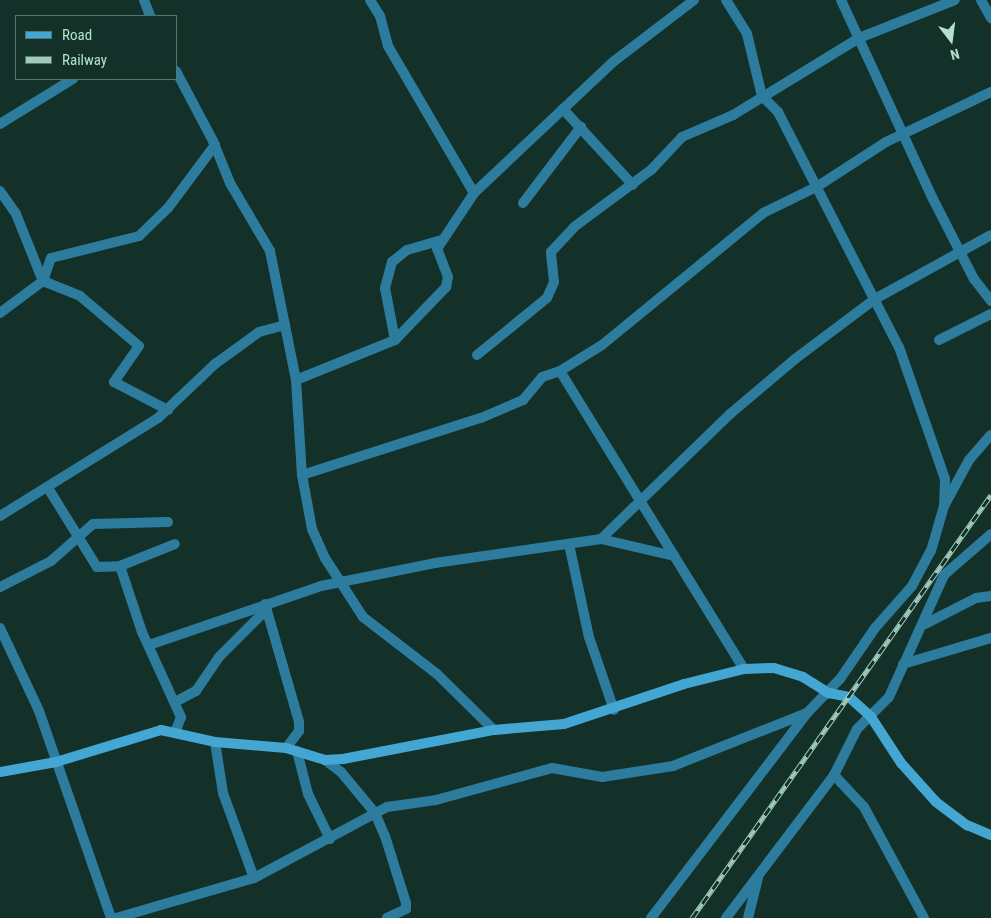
<!DOCTYPE html>
<html>
<head>
<meta charset="utf-8">
<style>
	body { margin:0 }
	#map { position:relative; width:991px; height:918px; overflow:hidden; background:#133128; font-family:"Roboto Condensed",sans-serif }
	div>[style] { position:absolute }
	[style*='--x'] { left:calc(var(--x)*1px); top:calc(var(--y)*1px); width:calc(var(--w)*1px); rotate:calc(var(--a)*1deg) }
	.street>* { height:10px; margin:-5px; padding:0 5px; transform-origin:5px; border-radius:5px; background:#2d7c9e }
	.secondary>* { height:10px; margin:-5px; padding:0 5px; transform-origin:5px; border-radius:5px; background:#44a7d3 }
	.rail>* { height:5px; margin-top:-2.5px; transform-origin:0; background:repeating-linear-gradient(90deg,#133128 0 9px,#a0cbbc 0 18px); box-sizing:border-box; border-block:1px solid #a0cbbc }
	span { translate:-50% -50%; white-space:nowrap; text-align:center; line-height:1.15; -webkit-text-stroke:4px #133128; paint-order:stroke }
	.legend { position:absolute; left:15px; top:15px; width:162px; height:65px; box-sizing:border-box; background:#133128; border:1px solid #53776b; margin:0; padding:6px 9px; list-style:none; font-size:15px; color:#b4e0d0 }
	.legend li { display:flex; align-items:center; gap:10px; height:25px }
	.legend b { width:25px; border:1px solid #53776b }
	.north { position:absolute; left:926px; top:15px; width:50px; height:50px; -webkit-text-stroke:4px #133128; paint-order:stroke; rotate:165deg; font-size:14px; font-weight:700; line-height:20px; text-align:center; color:#b4e0d0 }
	.north::after { content:''; display:block; margin:auto; width:18px; height:22px; background:#b4e0d0; clip-path:polygon(50% 0,100% 100%,50% 72%,0 100%) }
</style>
</head>
<body>
<div id="map">
	<div class="street">
		<i style="--x:144;--y:0;--w:17;--a:69"></i>
		<i style="--x:370;--y:0;--w:19;--a:58"></i>
		<i style="--x:380;--y:16;--w:31;--a:75"></i>
		<i style="--x:388;--y:46;--w:170;--a:59.7"></i>
		<i style="--x:726;--y:0;--w:40;--a:58"></i>
		<i style="--x:747;--y:34;--w:64;--a:76.4"></i>
		<i style="--x:762;--y:96;--w:23;--a:45"></i>
		<i style="--x:778;--y:112;--w:264;--a:62.8"></i>
		<i style="--x:899;--y:347;--w:140;--a:70.8"></i>
		<i style="--x:945;--y:479;--w:24;--a:92"></i>
		<i style="--x:841;--y:0;--w:219;--a:65.2"></i>
		<i style="--x:933;--y:199;--w:90;--a:62.9"></i>
		<i style="--x:974;--y:279;--w:28;--a:52"></i>
		<i style="--x:981;--y:0;--w:21;--a:61"></i>
		<i style="--x:176;--y:71;--w:79;--a:62.1"></i>
		<i style="--x:213;--y:141;--w:45;--a:68"></i>
		<i style="--x:230;--y:183;--w:79;--a:59.5"></i>
		<i style="--x:270;--y:251;--w:132;--a:78.6"></i>
		<i style="--x:296;--y:380;--w:95;--a:86.4"></i>
		<i style="--x:302;--y:475;--w:55;--a:79.5"></i>
		<i style="--x:312;--y:529;--w:32;--a:66"></i>
		<i style="--x:325;--y:558;--w:70;--a:57.2"></i>
		<i style="--x:363;--y:617;--w:93;--a:37.6"></i>
		<i style="--x:437;--y:674;--w:80;--a:44.5"></i>
		<i style="--x:563;--y:109;--w:103;--a:47.4"></i>
		<i style="--x:0;--y:124;--w:86;--a:-31.7"></i>
		<i style="--x:0;--y:191;--w:28;--a:55"></i>
		<i style="--x:16;--y:214;--w:72;--a:68.1"></i>
		<i style="--x:43;--y:281;--w:40;--a:22"></i>
		<i style="--x:80;--y:296;--w:77;--a:40.3"></i>
		<i style="--x:139;--y:346;--w:44;--a:124.8"></i>
		<i style="--x:114;--y:382;--w:61;--a:27.4"></i>
		<i style="--x:523;--y:203;--w:96;--a:-52.7"></i>
		<i style="--x:0;--y:313;--w:54;--a:-36.7"></i>
		<i style="--x:43;--y:281;--w:24;--a:-71"></i>
		<i style="--x:51;--y:258;--w:91;--a:-14"></i>
		<i style="--x:139;--y:236;--w:40;--a:-44"></i>
		<i style="--x:168;--y:208;--w:79;--a:-53.3"></i>
		<i style="--x:395;--y:340;--w:53;--a:-100.9"></i>
		<i style="--x:385;--y:288;--w:27;--a:-75"></i>
		<i style="--x:392;--y:262;--w:19;--a:-39"></i>
		<i style="--x:407;--y:250;--w:35;--a:-16"></i>
		<i style="--x:939;--y:340;--w:58;--a:-26.6"></i>
		<i style="--x:477;--y:355;--w:90;--a:-39.2"></i>
		<i style="--x:547;--y:298;--w:17;--a:-66"></i>
		<i style="--x:554;--y:282;--w:30;--a:-96"></i>
		<i style="--x:551;--y:252;--w:34;--a:-47"></i>
		<i style="--x:574;--y:227;--w:97;--a:-36.6"></i>
		<i style="--x:652;--y:169;--w:44;--a:-46.8"></i>
		<i style="--x:682;--y:137;--w:56;--a:-23.3"></i>
		<i style="--x:733;--y:115;--w:148;--a:-31.4"></i>
		<i style="--x:859;--y:38;--w:103;--a:-21.6"></i>
		<i style="--x:296;--y:380;--w:107;--a:-22"></i>
		<i style="--x:395;--y:340;--w:74;--a:-46.1"></i>
		<i style="--x:446;--y:287;--w:10;--a:-79"></i>
		<i style="--x:448;--y:277;--w:30;--a:-111"></i>
		<i style="--x:437;--y:249;--w:67;--a:-56.5"></i>
		<i style="--x:474;--y:193;--w:191;--a:-43.3"></i>
		<i style="--x:613;--y:62;--w:102;--a:-37.4"></i>
		<i style="--x:302;--y:475;--w:188;--a:-17.7"></i>
		<i style="--x:481;--y:418;--w:46;--a:-23.2"></i>
		<i style="--x:523;--y:400;--w:30;--a:-50"></i>
		<i style="--x:542;--y:377;--w:19;--a:-18"></i>
		<i style="--x:48;--y:488;--w:93;--a:58.2"></i>
		<i style="--x:97;--y:567;--w:23;--a:-2"></i>
		<i style="--x:120;--y:566;--w:70;--a:71.6"></i>
		<i style="--x:142;--y:632;--w:94;--a:65.4"></i>
		<i style="--x:181;--y:717;--w:17;--a:111"></i>
		<i style="--x:0;--y:516;--w:186;--a:-31.8"></i>
		<i style="--x:158;--y:418;--w:79;--a:-43.5"></i>
		<i style="--x:215;--y:364;--w:54;--a:-36"></i>
		<i style="--x:259;--y:332;--w:27;--a:-15"></i>
		<i style="--x:601;--y:539;--w:180;--a:-44.1"></i>
		<i style="--x:730;--y:414;--w:85;--a:-40.2"></i>
		<i style="--x:795;--y:359;--w:100;--a:-36.9"></i>
		<i style="--x:875;--y:299;--w:132;--a:-28.9"></i>
		<i style="--x:569;--y:544;--w:95;--a:77.9"></i>
		<i style="--x:589;--y:637;--w:77;--a:71.1"></i>
		<i style="--x:120;--y:566;--w:59;--a:-21.8"></i>
		<i style="--x:0;--y:587;--w:57;--a:-27"></i>
		<i style="--x:51;--y:561;--w:56;--a:-41.4"></i>
		<i style="--x:93;--y:524;--w:75;--a:-1.5"></i>
		<i style="--x:265;--y:604;--w:123;--a:73.9"></i>
		<i style="--x:299;--y:722;--w:9;--a:90"></i>
		<i style="--x:299;--y:731;--w:21;--a:127"></i>
		<i style="--x:925;--y:624;--w:57;--a:-27"></i>
		<i style="--x:976;--y:598;--w:15;--a:-8"></i>
		<i style="--x:0;--y:628;--w:92;--a:64.8"></i>
		<i style="--x:39;--y:711;--w:219;--a:70.8"></i>
		<i style="--x:149;--y:645;--w:182;--a:-18.9"></i>
		<i style="--x:321;--y:586;--w:116;--a:-11.4"></i>
		<i style="--x:435;--y:563;--w:168;--a:-8.2"></i>
		<i style="--x:601;--y:539;--w:75;--a:13.1"></i>
		<i style="--x:903;--y:664;--w:92;--a:-16.5"></i>
		<i style="--x:744;--y:669;--w:350;--a:-121.7"></i>
		<i style="--x:560;--y:371;--w:49;--a:-31.8"></i>
		<i style="--x:602;--y:345;--w:208;--a:-39.3"></i>
		<i style="--x:763;--y:213;--w:61;--a:-26.1"></i>
		<i style="--x:818;--y:186;--w:81;--a:-32.9"></i>
		<i style="--x:886;--y:142;--w:116;--a:-25.5"></i>
		<i style="--x:175;--y:702;--w:24;--a:-28"></i>
		<i style="--x:196;--y:691;--w:41;--a:-55.9"></i>
		<i style="--x:219;--y:657;--w:68;--a:-45"></i>
		<i style="--x:215;--y:742;--w:52;--a:81.1"></i>
		<i style="--x:223;--y:793;--w:90;--a:70"></i>
		<i style="--x:297;--y:751;--w:44;--a:75.7"></i>
		<i style="--x:308;--y:794;--w:50;--a:63.9"></i>
		<i style="--x:325;--y:760;--w:20;--a:37"></i>
		<i style="--x:341;--y:772;--w:53;--a:50.3"></i>
		<i style="--x:375;--y:813;--w:25;--a:67"></i>
		<i style="--x:385;--y:836;--w:70;--a:72.6"></i>
		<i style="--x:406;--y:903;--w:6;--a:90"></i>
		<i style="--x:406;--y:909;--w:21;--a:155"></i>
		<i style="--x:834;--y:775;--w:44;--a:46.8"></i>
		<i style="--x:864;--y:807;--w:126;--a:61.6"></i>
		<i style="--x:116;--y:918;--w:144;--a:-16.2"></i>
		<i style="--x:254;--y:878;--w:151;--a:-28.1"></i>
		<i style="--x:387;--y:807;--w:49;--a:-8.1"></i>
		<i style="--x:436;--y:800;--w:120;--a:-15.4"></i>
		<i style="--x:552;--y:768;--w:51;--a:10.2"></i>
		<i style="--x:602;--y:777;--w:72;--a:-8.8"></i>
		<i style="--x:673;--y:766;--w:144;--a:-21.6"></i>
		<i style="--x:651;--y:918;--w:258;--a:-52.7"></i>
		<i style="--x:807;--y:713;--w:47;--a:-45.9"></i>
		<i style="--x:840;--y:679;--w:62;--a:-55.5"></i>
		<i style="--x:875;--y:628;--w:56;--a:-48.6"></i>
		<i style="--x:912;--y:586;--w:40;--a:-62"></i>
		<i style="--x:931;--y:551;--w:47;--a:-73.9"></i>
		<i style="--x:944;--y:506;--w:52;--a:-61.5"></i>
		<i style="--x:969;--y:460;--w:33;--a:-49"></i>
		<i style="--x:726;--y:918;--w:179;--a:-52.9"></i>
		<i style="--x:834;--y:775;--w:51;--a:-63.4"></i>
		<i style="--x:857;--y:729;--w:45;--a:-45"></i>
		<i style="--x:889;--y:697;--w:134;--a:-65.7"></i>
		<i style="--x:944;--y:575;--w:62;--a:-41.1"></i>
		<i style="--x:748;--y:918;--w:41;--a:-76"></i>
	</div>
	<div class="secondary">
		<i style="--x:0;--y:772;--w:57;--a:-10.1"></i>
		<i style="--x:56;--y:762;--w:110;--a:-16.9"></i>
		<i style="--x:161;--y:730;--w:55;--a:12.5"></i>
		<i style="--x:215;--y:742;--w:71;--a:4.8"></i>
		<i style="--x:286;--y:748;--w:41;--a:17.1"></i>
		<i style="--x:325;--y:760;--w:18;--a:-3"></i>
		<i style="--x:343;--y:759;--w:154;--a:-10.9"></i>
		<i style="--x:494;--y:730;--w:70;--a:-4.9"></i>
		<i style="--x:564;--y:724;--w:126;--a:-18.4"></i>
		<i style="--x:684;--y:684;--w:62;--a:-14"></i>
		<i style="--x:744;--y:669;--w:30;--a:-2"></i>
		<i style="--x:774;--y:668;--w:30;--a:17"></i>
		<i style="--x:803;--y:677;--w:31;--a:32"></i>
		<i style="--x:829;--y:693;--w:20;--a:11"></i>
		<i style="--x:849;--y:697;--w:30;--a:42"></i>
		<i style="--x:871;--y:717;--w:55;--a:56.9"></i>
		<i style="--x:901;--y:763;--w:52;--a:48.1"></i>
		<i style="--x:936;--y:802;--w:39;--a:37"></i>
		<i style="--x:967;--y:825;--w:26;--a:23"></i>
	</div>
	<div class="rail">
		<i style="--x:692;--y:918;--w:518;--a:-54.75"></i>
	</div>
	<ul class="legend">
	<li><b style="height:6px;background:#44a7d3"></b>Road</li>
	<li><b style="height:6px;background:#a0cbbc"></b>Railway</li>
	</ul>
	<div class="north">N</div>
</div>
</body>
</html>
